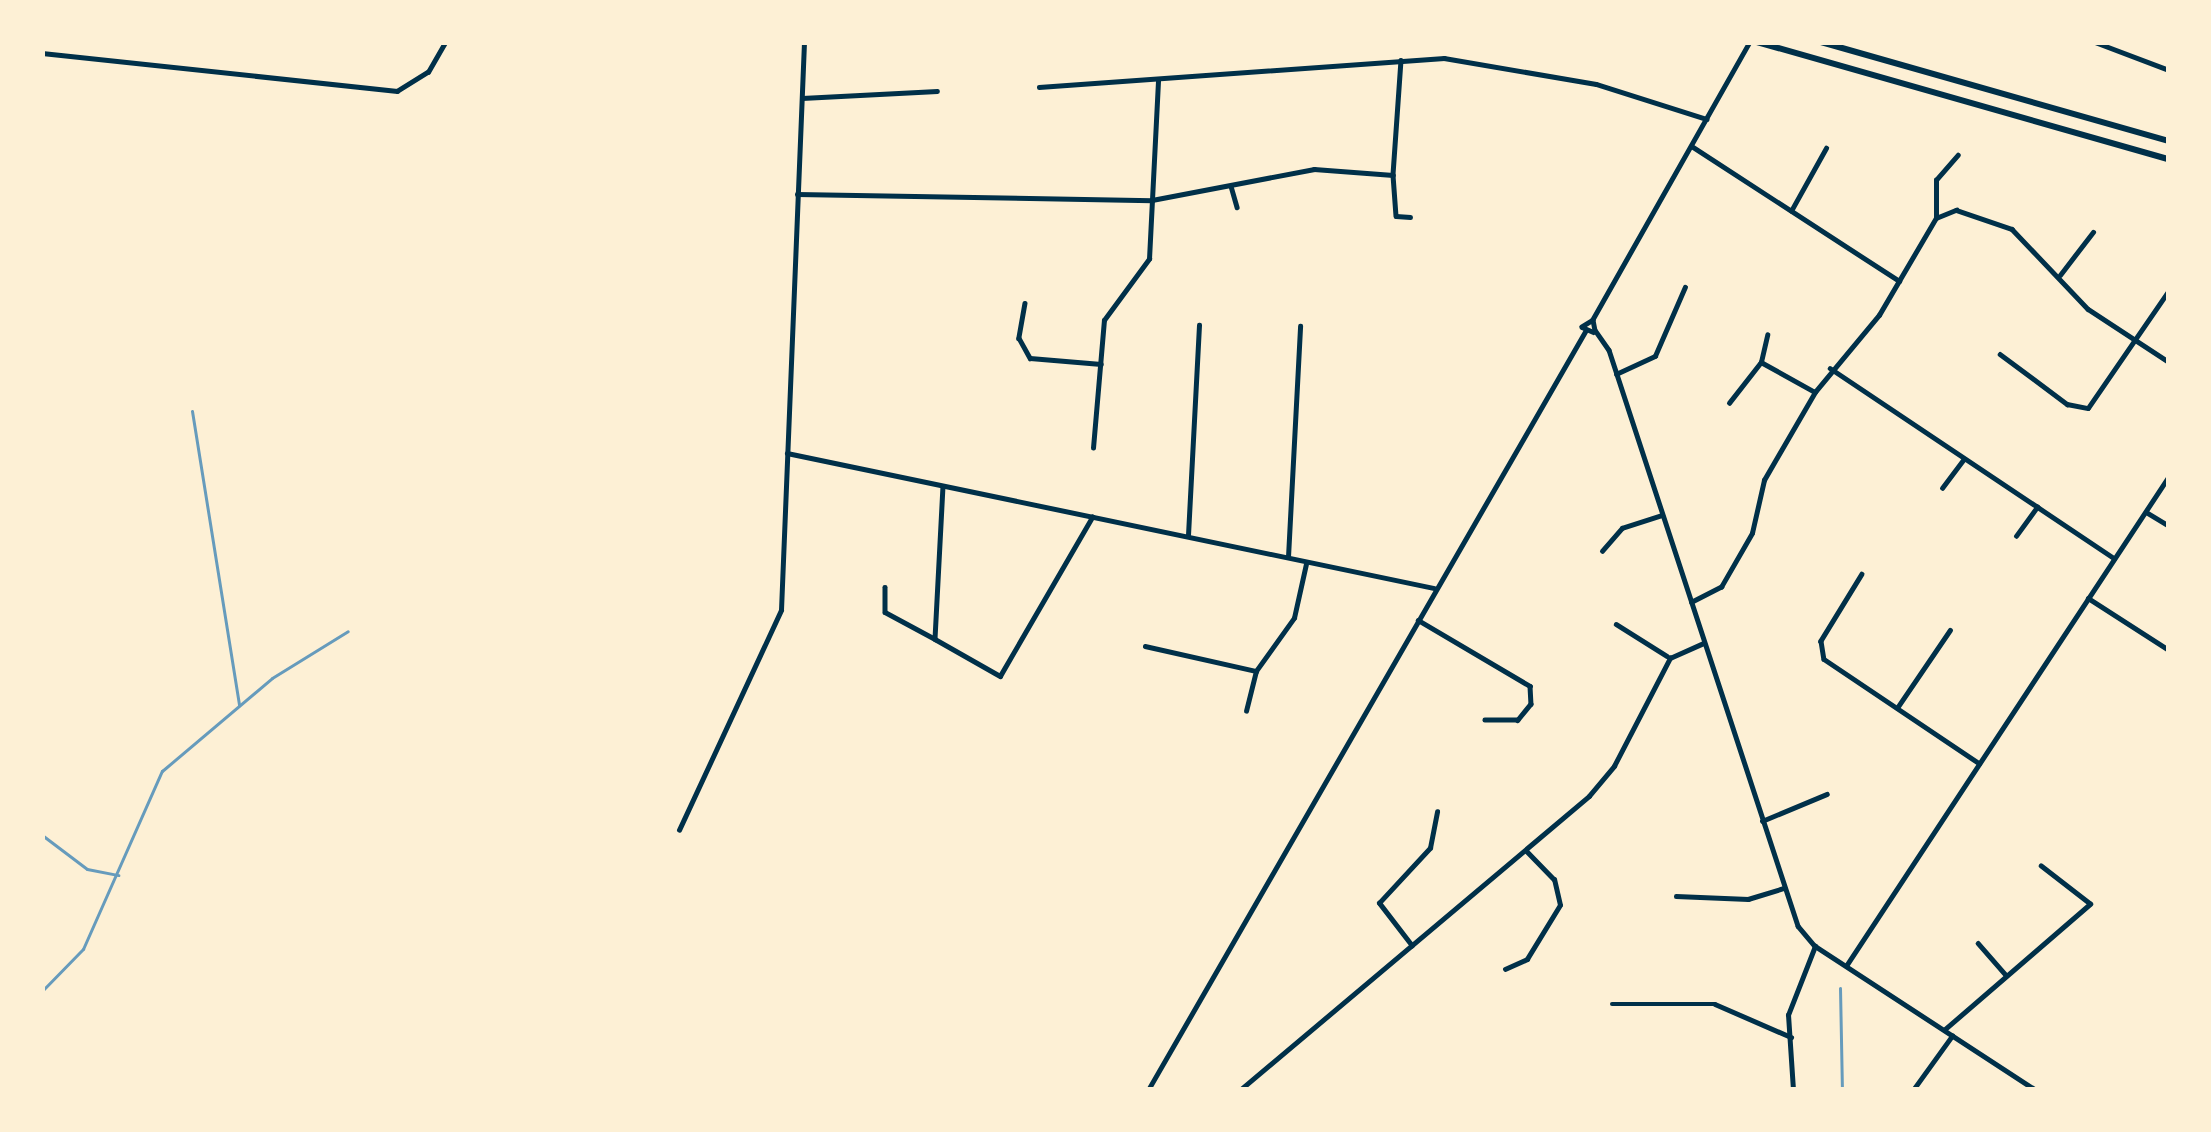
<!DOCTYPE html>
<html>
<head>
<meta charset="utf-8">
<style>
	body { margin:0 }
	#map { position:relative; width:2211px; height:1132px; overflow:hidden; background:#fdf0d5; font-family:"Crimson Pro",serif }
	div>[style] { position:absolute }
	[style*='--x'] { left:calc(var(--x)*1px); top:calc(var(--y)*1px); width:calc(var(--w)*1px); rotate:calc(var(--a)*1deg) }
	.stream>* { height:3px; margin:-1.5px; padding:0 1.5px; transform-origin:1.5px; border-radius:1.5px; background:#669bbc }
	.minor>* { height:4.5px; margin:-2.25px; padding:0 2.25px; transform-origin:2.25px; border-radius:2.25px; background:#003049 }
	.tertiary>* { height:4.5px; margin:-2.25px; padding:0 2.25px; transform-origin:2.25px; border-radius:2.25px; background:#003049 }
	.primary>* { height:6px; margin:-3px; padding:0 3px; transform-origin:3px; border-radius:3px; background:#003049 }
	span { translate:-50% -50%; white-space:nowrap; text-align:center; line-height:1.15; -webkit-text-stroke:10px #fdf0d5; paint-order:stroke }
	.frame { position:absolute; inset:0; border:45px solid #fdf0d5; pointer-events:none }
</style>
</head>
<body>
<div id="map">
	<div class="stream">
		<i style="--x:192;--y:411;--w:298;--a:80.9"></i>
		<i style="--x:42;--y:835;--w:56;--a:37.1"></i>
		<i style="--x:87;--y:869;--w:32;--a:11"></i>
		<i style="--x:1840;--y:988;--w:102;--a:88.9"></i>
		<i style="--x:42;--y:991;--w:59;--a:-45.7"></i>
		<i style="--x:83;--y:949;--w:195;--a:-66.1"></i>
		<i style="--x:162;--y:771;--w:144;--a:-40.2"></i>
		<i style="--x:272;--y:678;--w:89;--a:-31.7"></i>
	</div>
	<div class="minor">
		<i style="--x:2095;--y:42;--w:79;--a:20.7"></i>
		<i style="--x:42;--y:53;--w:357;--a:6.1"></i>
		<i style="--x:397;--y:91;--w:36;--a:-32"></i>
		<i style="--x:428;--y:72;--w:34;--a:-60"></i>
		<i style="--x:1401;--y:60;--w:115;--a:94"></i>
		<i style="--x:1393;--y:175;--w:41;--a:85.8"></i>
		<i style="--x:1396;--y:216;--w:14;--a:4"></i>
		<i style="--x:1039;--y:87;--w:406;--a:-4.1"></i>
		<i style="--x:1444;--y:58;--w:154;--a:9.7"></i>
		<i style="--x:1596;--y:84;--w:116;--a:17.5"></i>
		<i style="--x:802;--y:98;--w:135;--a:-3"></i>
		<i style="--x:1693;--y:147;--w:246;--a:33"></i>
		<i style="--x:1231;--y:186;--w:22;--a:74"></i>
		<i style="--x:797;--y:194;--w:355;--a:1"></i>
		<i style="--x:1152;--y:200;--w:165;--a:-10.8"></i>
		<i style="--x:1314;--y:169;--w:79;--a:4.3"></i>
		<i style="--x:1791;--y:211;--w:72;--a:-60.9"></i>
		<i style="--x:1936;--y:218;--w:38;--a:-90"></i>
		<i style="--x:1936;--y:180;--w:33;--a:-49"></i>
		<i style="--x:2060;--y:275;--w:54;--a:-52.5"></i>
		<i style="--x:1025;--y:303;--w:36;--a:100"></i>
		<i style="--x:1019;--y:338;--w:23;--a:61"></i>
		<i style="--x:1030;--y:358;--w:71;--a:4.8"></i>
		<i style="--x:2000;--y:354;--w:84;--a:36.7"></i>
		<i style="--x:2067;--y:404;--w:21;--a:11"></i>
		<i style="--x:2088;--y:408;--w:143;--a:-55.5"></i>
		<i style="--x:1761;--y:362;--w:60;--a:29.1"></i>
		<i style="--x:1830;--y:368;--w:342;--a:33.8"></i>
		<i style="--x:1616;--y:374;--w:43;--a:-24.8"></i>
		<i style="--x:1655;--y:356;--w:75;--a:-66.5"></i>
		<i style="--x:1729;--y:403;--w:52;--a:-52"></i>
		<i style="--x:1761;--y:362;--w:28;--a:-77"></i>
		<i style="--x:1093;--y:448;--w:128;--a:-85.1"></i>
		<i style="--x:1104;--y:320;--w:76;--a:-53.6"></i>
		<i style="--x:1149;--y:259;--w:178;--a:-87.1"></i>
		<i style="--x:787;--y:453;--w:661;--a:11.79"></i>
		<i style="--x:943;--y:486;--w:153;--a:93"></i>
		<i style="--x:935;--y:639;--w:75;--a:29.6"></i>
		<i style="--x:1000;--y:676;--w:184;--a:-59.9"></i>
		<i style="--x:1942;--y:488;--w:36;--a:-53"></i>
		<i style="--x:2146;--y:512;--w:27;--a:31"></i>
		<i style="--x:1188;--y:535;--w:210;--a:-87"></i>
		<i style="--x:2016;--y:536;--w:36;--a:-54"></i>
		<i style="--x:1602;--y:551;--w:30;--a:-49"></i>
		<i style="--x:1622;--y:528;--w:42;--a:-18"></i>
		<i style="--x:1288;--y:557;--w:231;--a:-87"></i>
		<i style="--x:1862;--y:574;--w:79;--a:121.5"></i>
		<i style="--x:1821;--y:641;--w:18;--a:81"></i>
		<i style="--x:1824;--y:659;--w:187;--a:33.9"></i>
		<i style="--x:885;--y:587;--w:25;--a:90"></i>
		<i style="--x:885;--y:612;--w:57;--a:28.4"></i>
		<i style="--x:2088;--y:598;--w:96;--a:32.7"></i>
		<i style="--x:1691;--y:602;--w:34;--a:-27"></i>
		<i style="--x:1721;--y:587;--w:62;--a:-60.1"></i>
		<i style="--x:1752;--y:533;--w:54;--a:-77.2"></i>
		<i style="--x:1764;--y:480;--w:102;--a:-59.9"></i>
		<i style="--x:1815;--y:392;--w:100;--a:-50.3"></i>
		<i style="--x:1879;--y:315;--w:113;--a:-59.6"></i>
		<i style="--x:1936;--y:218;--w:22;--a:-22"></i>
		<i style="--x:1956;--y:210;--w:59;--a:18.7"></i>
		<i style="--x:2012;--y:229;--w:110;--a:46.5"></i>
		<i style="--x:2088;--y:309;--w:97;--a:33.2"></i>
		<i style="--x:1418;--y:620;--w:130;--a:30.5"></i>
		<i style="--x:1530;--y:686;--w:18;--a:87"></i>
		<i style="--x:1531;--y:704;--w:21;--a:129"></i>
		<i style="--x:1518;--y:720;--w:33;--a:180"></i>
		<i style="--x:1616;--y:624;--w:60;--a:32.1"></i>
		<i style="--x:1145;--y:646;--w:114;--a:12.7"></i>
		<i style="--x:1256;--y:671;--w:65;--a:-54.4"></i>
		<i style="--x:1294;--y:618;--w:55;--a:-77.5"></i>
		<i style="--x:1897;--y:708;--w:94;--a:-55.8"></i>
		<i style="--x:1246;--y:711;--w:41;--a:-76"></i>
		<i style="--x:1762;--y:821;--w:70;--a:-22.6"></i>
		<i style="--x:679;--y:830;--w:242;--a:-65.1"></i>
		<i style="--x:781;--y:610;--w:568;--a:-87.68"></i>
		<i style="--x:1676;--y:896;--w:72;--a:2.4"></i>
		<i style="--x:1748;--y:899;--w:38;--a:-17"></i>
		<i style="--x:1978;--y:943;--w:41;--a:48.9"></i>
		<i style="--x:1412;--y:946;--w:54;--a:-127.5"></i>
		<i style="--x:1379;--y:903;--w:75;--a:-47.2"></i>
		<i style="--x:1430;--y:848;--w:37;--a:-79"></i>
		<i style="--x:1505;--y:969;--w:24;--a:-24"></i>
		<i style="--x:1527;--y:959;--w:63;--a:-58.6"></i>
		<i style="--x:1560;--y:905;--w:26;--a:-103"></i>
		<i style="--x:1554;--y:880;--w:40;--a:-134"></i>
		<i style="--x:1612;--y:1004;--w:103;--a:0"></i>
		<i style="--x:1715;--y:1004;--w:83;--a:23.5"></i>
		<i style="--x:1944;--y:1030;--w:193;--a:-40.8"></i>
		<i style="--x:2090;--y:904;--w:62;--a:-142.2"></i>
		<i style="--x:1148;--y:1090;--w:875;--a:-60.04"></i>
		<i style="--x:1240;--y:1090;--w:456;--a:-40.1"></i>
		<i style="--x:1589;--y:796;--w:39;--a:-50"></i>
		<i style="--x:1614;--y:766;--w:122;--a:-62.6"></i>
		<i style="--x:1670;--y:658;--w:36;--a:-24"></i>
		<i style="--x:1419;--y:1090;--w:57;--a:0"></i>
		<i style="--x:1793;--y:1090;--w:75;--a:-93.8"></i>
		<i style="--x:1788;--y:1015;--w:74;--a:-68.6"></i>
		<i style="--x:1913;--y:1090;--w:67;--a:-54.2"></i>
	</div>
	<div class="tertiary">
		<i style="--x:1750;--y:42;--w:319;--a:119.5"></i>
		<i style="--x:1593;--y:320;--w:10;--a:79"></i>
		<i style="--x:1595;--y:330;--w:24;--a:55"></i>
		<i style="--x:1609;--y:350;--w:606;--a:71.83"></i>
		<i style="--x:1798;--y:926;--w:26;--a:50"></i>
		<i style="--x:1815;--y:946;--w:264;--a:33.1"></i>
		<i style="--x:1593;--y:320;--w:13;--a:148"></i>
		<i style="--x:1582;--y:327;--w:12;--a:24"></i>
		<i style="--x:1846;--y:966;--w:587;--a:-56.61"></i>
	</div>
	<div class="primary">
		<i style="--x:1757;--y:42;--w:428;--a:15.9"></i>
		<i style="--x:1821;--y:42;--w:362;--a:15.9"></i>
	</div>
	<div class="frame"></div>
</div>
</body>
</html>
